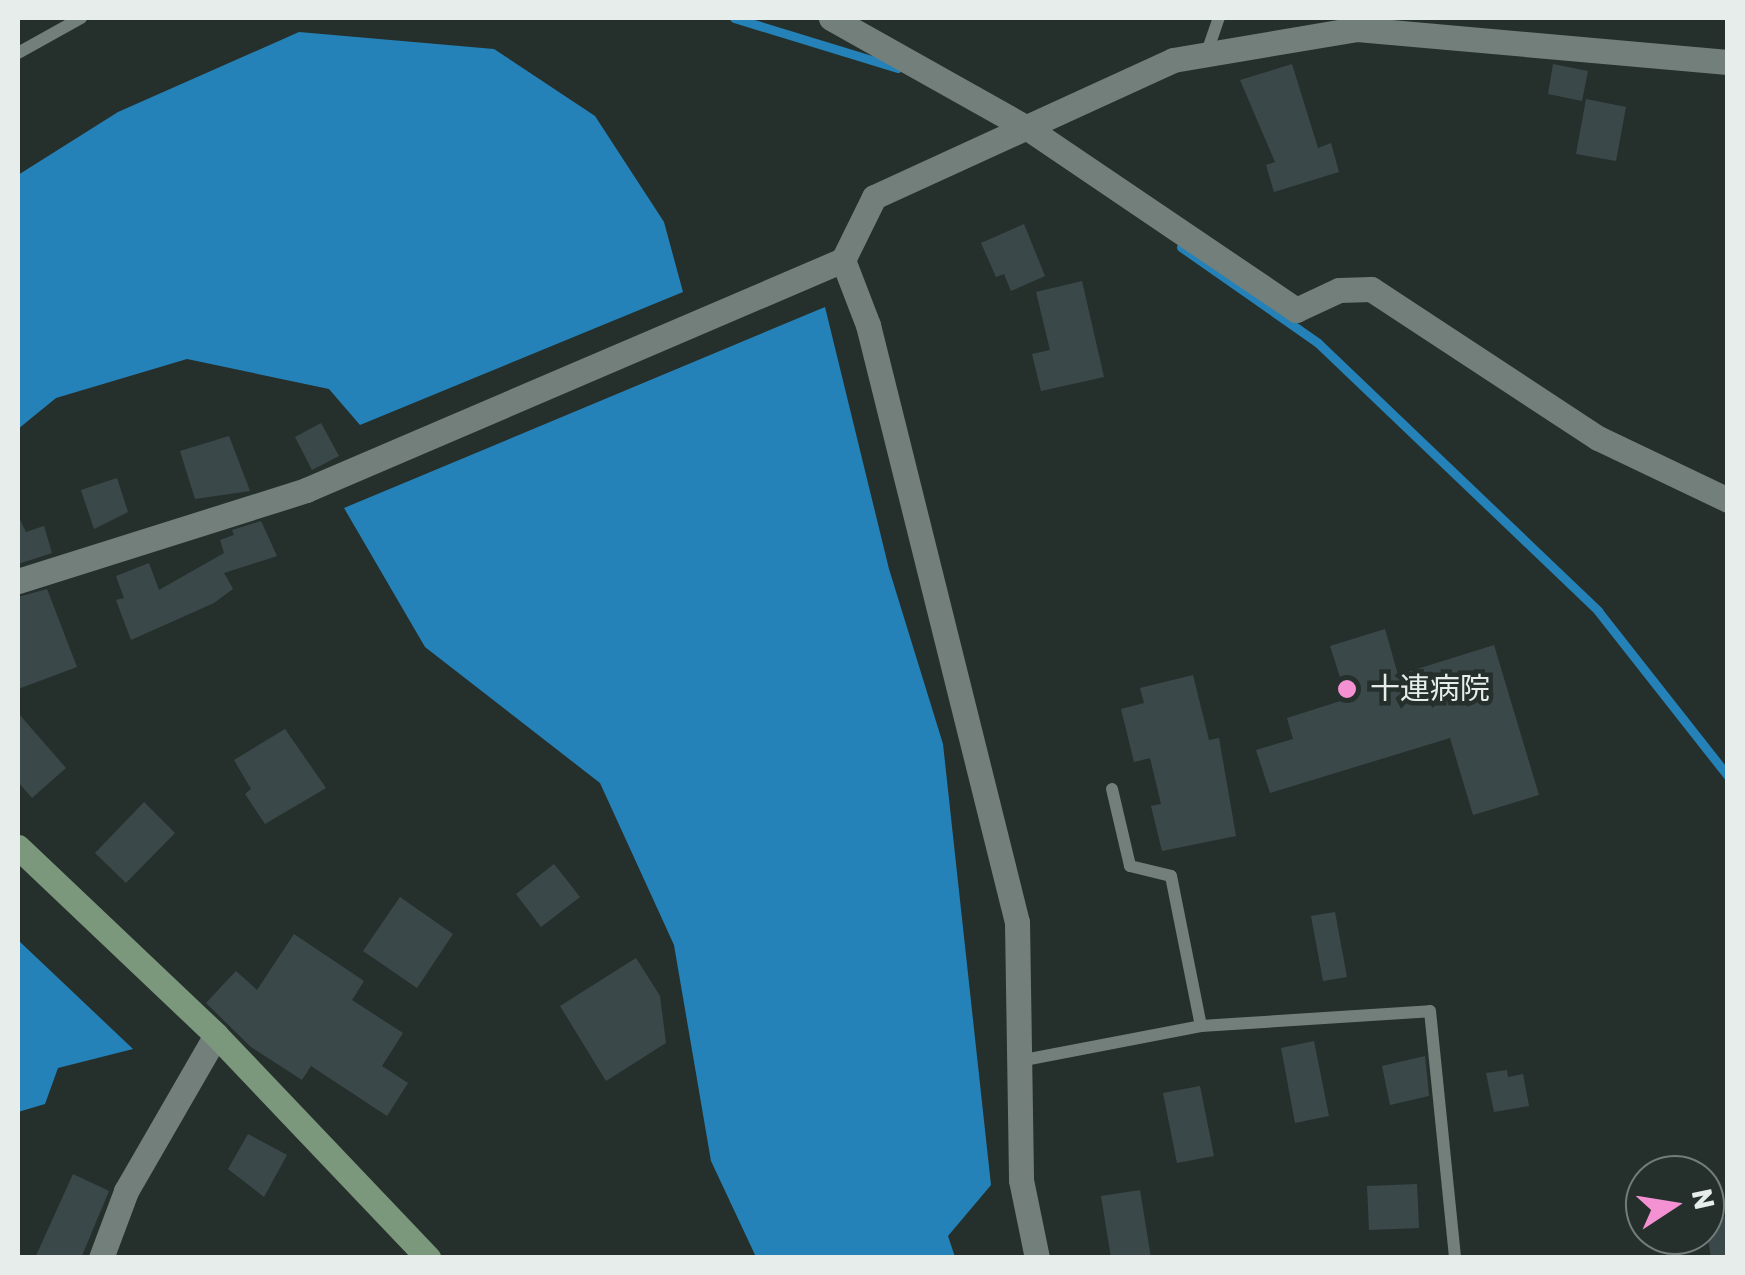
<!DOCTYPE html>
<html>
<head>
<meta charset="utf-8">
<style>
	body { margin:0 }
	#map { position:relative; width:1745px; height:1275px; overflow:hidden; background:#25302c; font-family:Rubik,"Noto Sans JP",sans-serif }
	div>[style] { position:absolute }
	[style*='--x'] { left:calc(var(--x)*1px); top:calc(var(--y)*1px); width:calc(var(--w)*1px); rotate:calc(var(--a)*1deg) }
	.water>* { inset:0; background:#2582b8 }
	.stream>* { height:9px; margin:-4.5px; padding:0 4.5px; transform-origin:4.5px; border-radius:4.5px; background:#2582b8 }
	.building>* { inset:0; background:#3b484a }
	.lane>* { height:12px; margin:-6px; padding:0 6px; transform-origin:6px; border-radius:6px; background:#737f7b }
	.street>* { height:25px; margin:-12.5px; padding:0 12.5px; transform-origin:12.5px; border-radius:12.5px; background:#737f7b }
	.secondary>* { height:25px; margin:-12.5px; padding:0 12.5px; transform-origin:12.5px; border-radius:12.5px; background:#7b977c }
	.dots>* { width:28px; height:28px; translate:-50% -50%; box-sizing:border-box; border:5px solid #25302c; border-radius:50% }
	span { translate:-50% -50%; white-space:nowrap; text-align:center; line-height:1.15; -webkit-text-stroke:9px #25302c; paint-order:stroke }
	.poi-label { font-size:30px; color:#e6edea }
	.left { translate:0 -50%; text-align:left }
	.frame { position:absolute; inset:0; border:20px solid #e6edea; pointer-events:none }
	.north { position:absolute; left:1625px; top:1155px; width:100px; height:100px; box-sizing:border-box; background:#25302c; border:2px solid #727c78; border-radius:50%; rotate:78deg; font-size:28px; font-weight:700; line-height:40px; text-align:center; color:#e6edea }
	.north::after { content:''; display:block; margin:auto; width:35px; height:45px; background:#f491d3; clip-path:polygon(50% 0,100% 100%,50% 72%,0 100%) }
</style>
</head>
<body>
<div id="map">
	<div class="water">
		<i style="clip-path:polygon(299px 32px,494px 49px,595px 116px,664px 222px,683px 292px,360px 425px,329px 389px,187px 359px,56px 398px,18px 429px,18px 175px,118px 112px)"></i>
		<i style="clip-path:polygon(825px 307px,889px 569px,943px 744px,991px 1185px,948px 1236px,955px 1257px,756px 1257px,711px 1161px,674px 945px,600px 783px,425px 647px,344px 508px)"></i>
		<i style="clip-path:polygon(18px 940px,133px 1049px,58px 1068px,45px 1104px,18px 1112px)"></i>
	</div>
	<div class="stream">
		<i style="--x:734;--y:18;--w:171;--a:17"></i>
		<i style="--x:1181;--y:247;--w:167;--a:35"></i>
		<i style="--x:1318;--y:343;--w:388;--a:43.7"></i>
		<i style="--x:1598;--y:611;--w:210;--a:51.8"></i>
	</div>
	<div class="building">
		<i style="clip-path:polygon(1292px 64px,1318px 148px,1331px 143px,1339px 172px,1274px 192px,1266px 165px,1275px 162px,1240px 80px)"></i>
		<i style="clip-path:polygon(1553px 64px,1588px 71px,1582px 101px,1548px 94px)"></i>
		<i style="clip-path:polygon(1586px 99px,1626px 107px,1616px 161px,1576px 154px)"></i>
		<i style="clip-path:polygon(1024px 224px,1045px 276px,1011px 291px,1004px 274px,996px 277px,981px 243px)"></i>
		<i style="clip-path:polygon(1082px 281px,1104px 377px,1041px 391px,1032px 354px,1050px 350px,1036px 292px)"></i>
		<i style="clip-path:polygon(321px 423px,339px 456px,312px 470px,295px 437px)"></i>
		<i style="clip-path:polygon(229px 436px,250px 491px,195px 499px,180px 451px)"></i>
		<i style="clip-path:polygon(117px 478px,128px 512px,94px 529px,81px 490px)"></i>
		<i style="clip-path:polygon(18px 516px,26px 532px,44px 526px,52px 553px,18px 564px)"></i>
		<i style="clip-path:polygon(261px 521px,277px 556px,224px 573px,233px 589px,214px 603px,131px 640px,116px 600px,124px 598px,116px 576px,149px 563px,159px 590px,224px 553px,220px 540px,234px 535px,232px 530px)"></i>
		<i style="clip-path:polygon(47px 589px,77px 667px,18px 689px,18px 597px)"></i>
		<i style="clip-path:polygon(1385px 629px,1398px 675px,1494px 645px,1539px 795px,1473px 815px,1450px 738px,1270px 793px,1256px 750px,1293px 739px,1287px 718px,1347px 699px,1330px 646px)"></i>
		<i style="clip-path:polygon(1193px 675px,1209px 740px,1219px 738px,1236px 836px,1162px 851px,1151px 806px,1161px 804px,1150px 758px,1134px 762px,1121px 709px,1144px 703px,1140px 688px)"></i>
		<i style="clip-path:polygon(18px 713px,66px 768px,32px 798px,18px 782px)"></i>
		<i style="clip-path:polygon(285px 729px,326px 788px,265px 824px,245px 794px,251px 789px,234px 760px)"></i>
		<i style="clip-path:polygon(144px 802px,175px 833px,126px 883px,95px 853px)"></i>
		<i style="clip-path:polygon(554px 864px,580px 897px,541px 927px,516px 894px)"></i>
		<i style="clip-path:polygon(400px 897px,453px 934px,417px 988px,363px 951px)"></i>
		<i style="clip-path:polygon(1335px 912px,1347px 977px,1323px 981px,1311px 916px)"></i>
		<i style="clip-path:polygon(294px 934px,364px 981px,352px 1000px,403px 1033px,382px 1066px,408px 1083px,387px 1116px,311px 1066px,302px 1080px,251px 1047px,206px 1003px,236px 971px,257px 990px)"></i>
		<i style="clip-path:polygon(636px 958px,660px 996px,666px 1043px,606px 1081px,560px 1006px)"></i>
		<i style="clip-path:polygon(1314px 1041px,1329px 1116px,1295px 1123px,1281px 1048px)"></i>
		<i style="clip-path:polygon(1425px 1056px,1429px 1096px,1390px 1105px,1382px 1066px)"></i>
		<i style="clip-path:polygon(1507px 1070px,1508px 1077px,1523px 1074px,1529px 1106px,1494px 1112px,1486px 1073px)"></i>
		<i style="clip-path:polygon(1200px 1086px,1214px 1156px,1177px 1163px,1163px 1093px)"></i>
		<i style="clip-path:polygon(248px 1134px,287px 1155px,264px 1197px,228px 1169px)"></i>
		<i style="clip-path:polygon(73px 1174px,109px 1191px,81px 1258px,35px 1258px)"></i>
		<i style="clip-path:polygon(1417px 1184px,1419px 1228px,1369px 1230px,1367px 1186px)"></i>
		<i style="clip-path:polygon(1140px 1190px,1151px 1258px,1111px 1258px,1101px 1196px)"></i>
		<i style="clip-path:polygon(1728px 1216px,1728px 1258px,1711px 1258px,1705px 1221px)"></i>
	</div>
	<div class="lane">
		<i style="--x:18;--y:53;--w:72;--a:-29.1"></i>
		<i style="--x:1206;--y:55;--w:39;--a:-71"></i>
		<i style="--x:1112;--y:789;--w:79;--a:76.8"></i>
		<i style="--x:1130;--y:866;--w:42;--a:13.7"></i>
		<i style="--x:1171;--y:876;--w:153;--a:78.7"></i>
		<i style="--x:1019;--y:1061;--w:185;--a:-10.9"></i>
		<i style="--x:1201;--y:1026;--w:229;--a:-3.7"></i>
		<i style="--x:1430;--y:1011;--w:248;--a:84.2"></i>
	</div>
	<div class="street">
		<i style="--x:831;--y:18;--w:227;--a:29.3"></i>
		<i style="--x:1029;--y:129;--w:323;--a:34.1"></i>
		<i style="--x:1296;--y:310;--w:47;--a:-24.9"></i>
		<i style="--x:1339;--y:290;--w:32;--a:-2"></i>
		<i style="--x:1371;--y:289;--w:272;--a:33.3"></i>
		<i style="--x:1598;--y:438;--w:144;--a:25.5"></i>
		<i style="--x:843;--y:260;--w:70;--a:69"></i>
		<i style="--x:868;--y:325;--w:615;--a:75.99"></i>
		<i style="--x:1017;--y:922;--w:258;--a:89.1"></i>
		<i style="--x:1021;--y:1180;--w:80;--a:78.4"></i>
		<i style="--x:18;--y:581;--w:302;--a:-17.5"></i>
		<i style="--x:306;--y:490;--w:584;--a:-23.19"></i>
		<i style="--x:843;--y:260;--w:70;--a:-63.8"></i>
		<i style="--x:874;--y:197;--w:329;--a:-24.6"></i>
		<i style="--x:1173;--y:60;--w:187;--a:-9.6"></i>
		<i style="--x:1357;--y:29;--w:372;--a:5.1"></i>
		<i style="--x:101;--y:1258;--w:72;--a:-69.5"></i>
		<i style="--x:126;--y:1191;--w:180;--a:-60"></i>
	</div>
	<div class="secondary">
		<i style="--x:18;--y:847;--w:273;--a:43.5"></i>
		<i style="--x:216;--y:1035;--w:308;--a:46.4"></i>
	</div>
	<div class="dots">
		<i style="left:1347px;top:689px;background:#f491d3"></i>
	</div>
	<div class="poi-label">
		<span class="left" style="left:1370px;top:689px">十連病院</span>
	</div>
	<div class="frame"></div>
	<div class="north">N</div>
</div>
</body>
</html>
